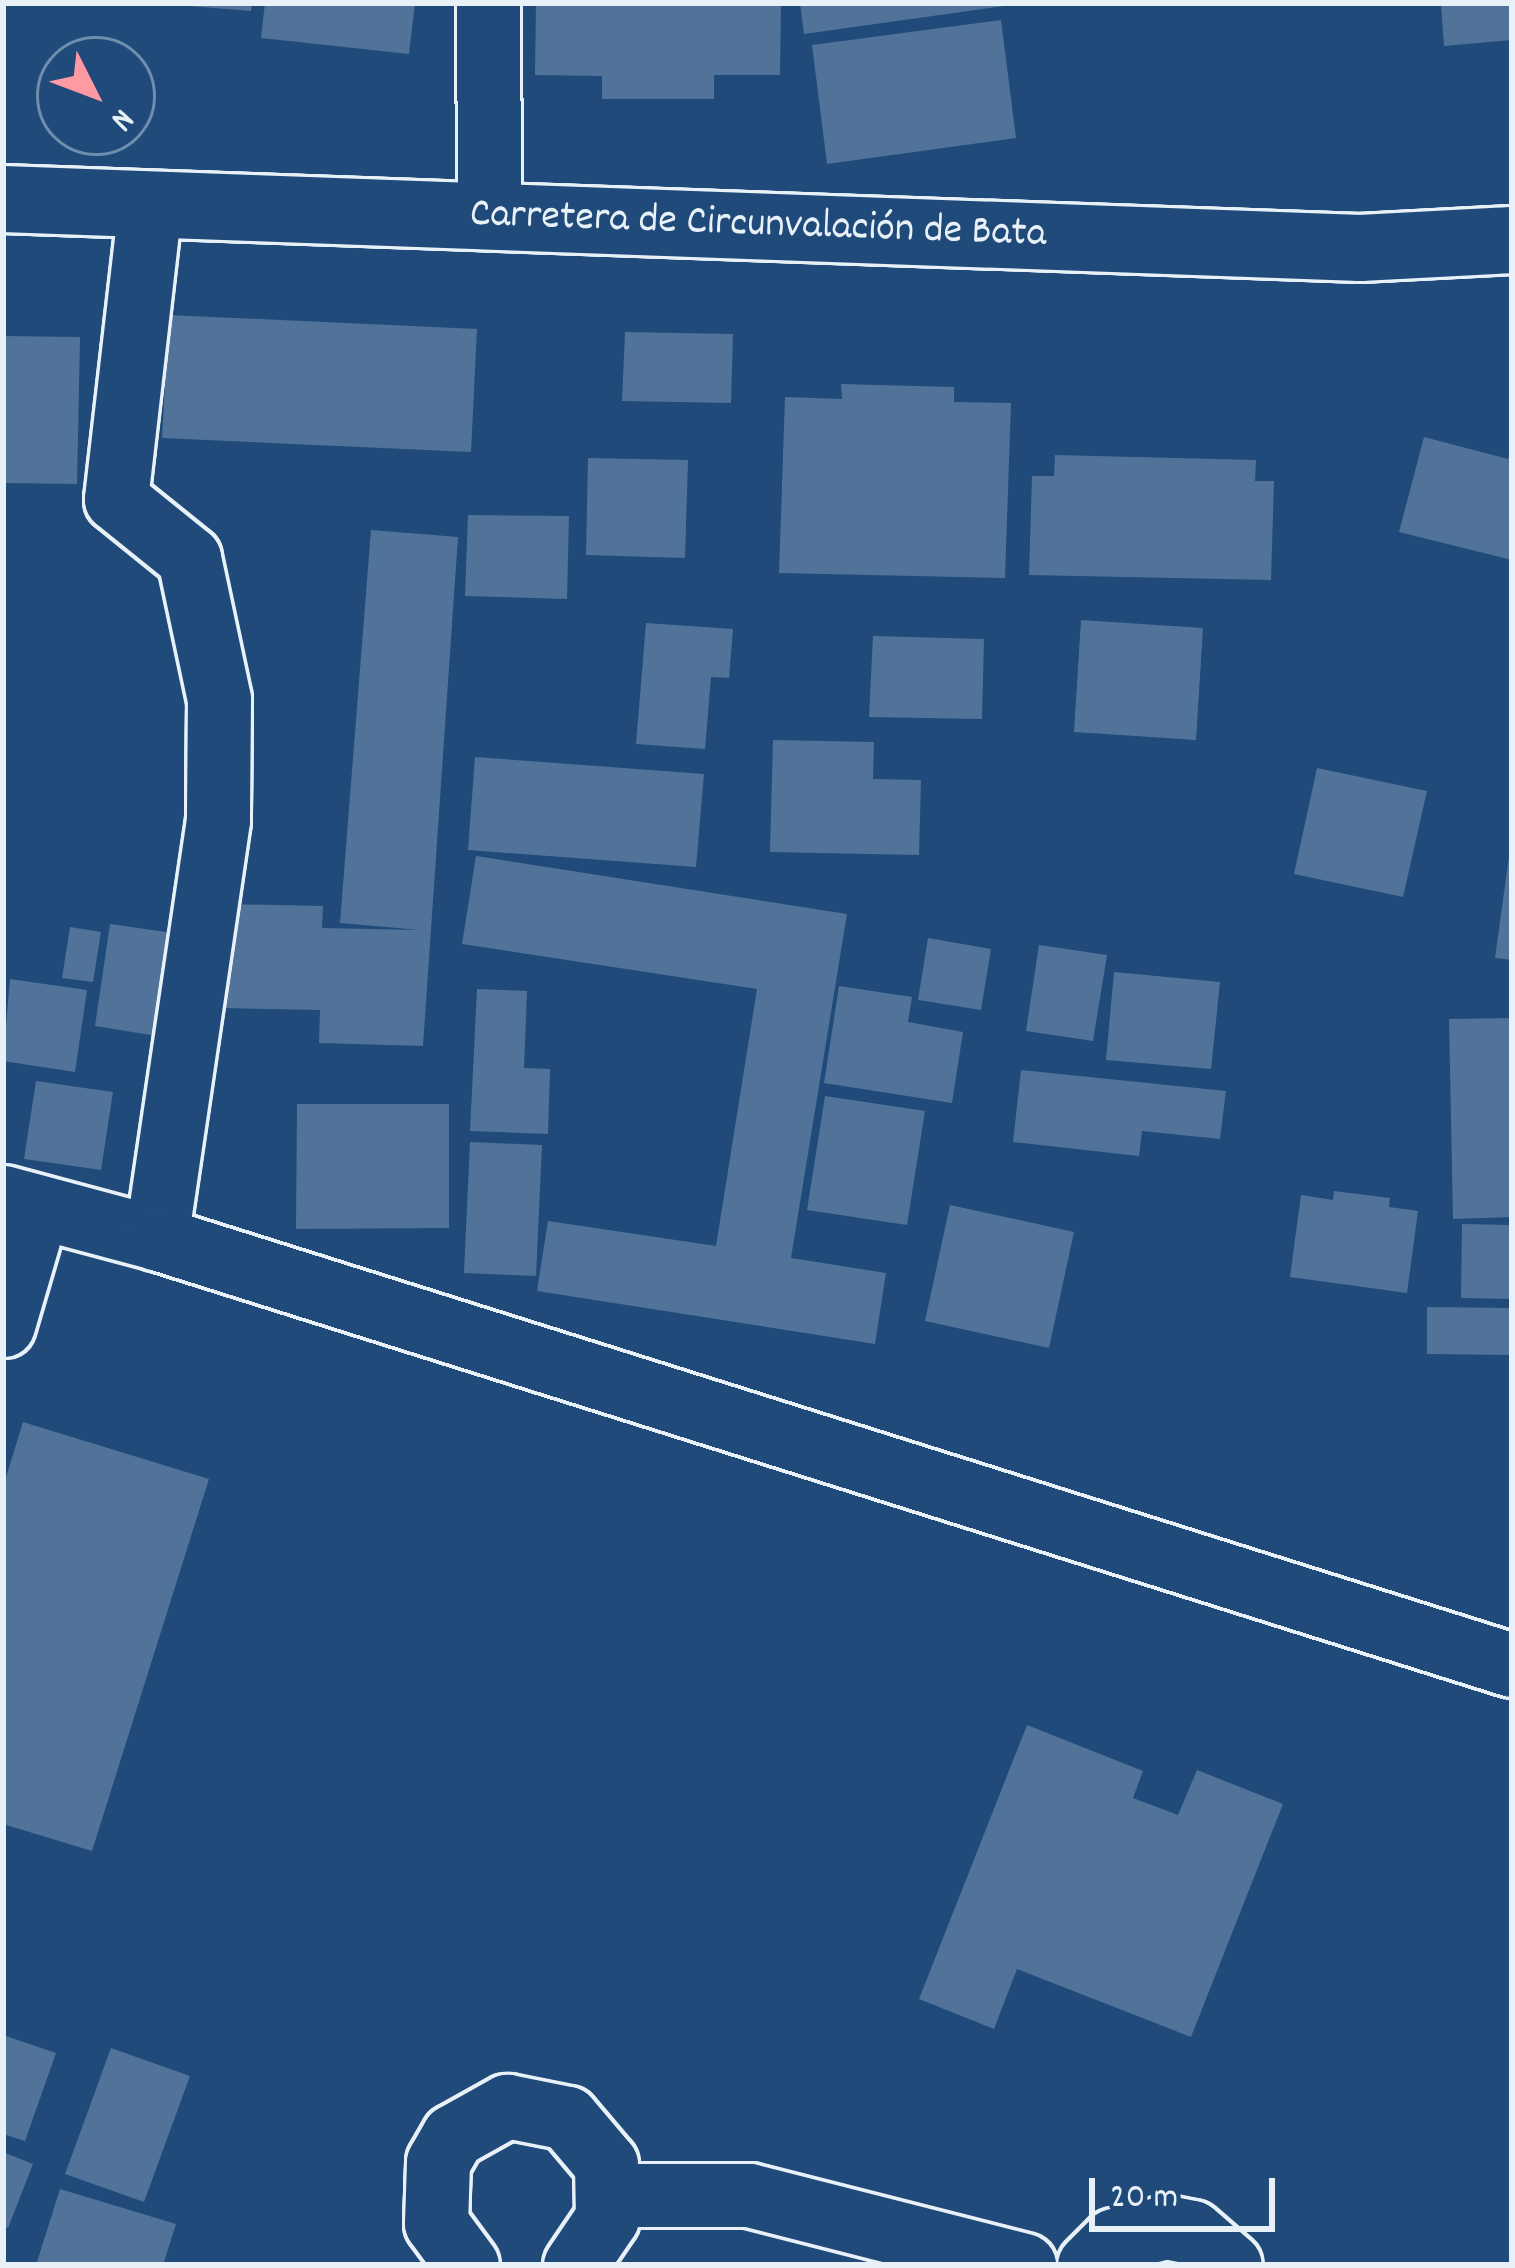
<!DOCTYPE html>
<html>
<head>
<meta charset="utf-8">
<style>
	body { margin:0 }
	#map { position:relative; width:1515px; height:2268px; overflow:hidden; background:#1f4a7a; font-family:Dekko,sans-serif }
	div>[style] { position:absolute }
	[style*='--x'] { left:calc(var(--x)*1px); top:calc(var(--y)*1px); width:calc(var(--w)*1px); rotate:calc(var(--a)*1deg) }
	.building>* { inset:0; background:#517399 }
	.roads { filter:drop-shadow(3px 0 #e8f1f8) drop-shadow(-3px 0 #e8f1f8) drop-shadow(0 3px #e8f1f8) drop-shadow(0 -3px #e8f1f8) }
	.minor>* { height:63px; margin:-31.5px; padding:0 31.5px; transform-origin:31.5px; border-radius:31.5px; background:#1f4a7a }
	.major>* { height:66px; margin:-33px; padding:0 33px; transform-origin:33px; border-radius:33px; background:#1f4a7a }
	span { translate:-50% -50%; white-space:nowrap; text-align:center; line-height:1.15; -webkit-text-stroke:9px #1f4a7a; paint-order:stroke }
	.street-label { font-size:42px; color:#e8f1f8 }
	.frame { position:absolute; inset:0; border:6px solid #e8f1f8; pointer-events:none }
	.north { position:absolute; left:36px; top:36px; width:120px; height:120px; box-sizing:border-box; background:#1f4a7a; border:3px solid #6f8dac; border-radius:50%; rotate:132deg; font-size:33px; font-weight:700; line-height:48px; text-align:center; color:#e8f1f8 }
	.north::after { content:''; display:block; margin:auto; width:42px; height:54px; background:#ff9aa2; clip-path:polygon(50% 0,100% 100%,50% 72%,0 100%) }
	.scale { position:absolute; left:1089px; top:2178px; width:186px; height:54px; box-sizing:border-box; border:6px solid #e8f1f8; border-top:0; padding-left:15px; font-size:36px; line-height:42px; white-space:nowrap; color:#e8f1f8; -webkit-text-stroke:9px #1f4a7a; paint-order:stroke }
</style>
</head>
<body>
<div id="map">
	<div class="building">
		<i style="clip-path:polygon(152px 3px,252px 3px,251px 11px)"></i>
		<i style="clip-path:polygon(265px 3px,415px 3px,409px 54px,261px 38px)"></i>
		<i style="clip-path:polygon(536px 3px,781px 3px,780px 75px,714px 75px,714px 99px,602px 99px,602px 76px,535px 75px)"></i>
		<i style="clip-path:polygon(800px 3px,1004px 3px,1004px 6px,804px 34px)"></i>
		<i style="clip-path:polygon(1441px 3px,1512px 3px,1512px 40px,1444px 46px)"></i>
		<i style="clip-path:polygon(1001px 20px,1016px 138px,827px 164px,812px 45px)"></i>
		<i style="clip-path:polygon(169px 315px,477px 329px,471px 452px,162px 438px)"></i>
		<i style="clip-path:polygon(625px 332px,733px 334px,731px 403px,622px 401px)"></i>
		<i style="clip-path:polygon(3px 336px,80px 337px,77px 484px,3px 483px)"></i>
		<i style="clip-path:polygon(841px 384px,954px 387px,954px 402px,1011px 403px,1005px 578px,779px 573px,785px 397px,842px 399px)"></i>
		<i style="clip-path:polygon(1424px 437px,1508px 459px,1512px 449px,1512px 560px,1399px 532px)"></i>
		<i style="clip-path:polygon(1055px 455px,1256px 460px,1255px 481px,1274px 481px,1271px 580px,1029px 575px,1032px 476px,1054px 476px)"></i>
		<i style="clip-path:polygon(588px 458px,688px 460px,685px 558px,586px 555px)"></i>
		<i style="clip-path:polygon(468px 515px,569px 516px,567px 599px,465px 596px)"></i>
		<i style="clip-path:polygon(371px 530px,458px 537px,423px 1046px,319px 1043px,320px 1010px,221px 1008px,224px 904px,323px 906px,322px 928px,420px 930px,340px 923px)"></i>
		<i style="clip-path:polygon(1081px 620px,1203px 628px,1196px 740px,1074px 732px)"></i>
		<i style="clip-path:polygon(646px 623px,733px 629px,729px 678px,711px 677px,705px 749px,636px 744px)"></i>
		<i style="clip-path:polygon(873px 636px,984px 639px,982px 719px,869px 717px)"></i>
		<i style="clip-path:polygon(773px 740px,874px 742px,873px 779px,921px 780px,919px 855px,770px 852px)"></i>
		<i style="clip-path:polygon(475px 757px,704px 774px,696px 867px,468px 850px)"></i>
		<i style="clip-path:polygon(1317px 768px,1427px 791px,1403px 897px,1294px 874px)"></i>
		<i style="clip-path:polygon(476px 856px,847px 914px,791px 1258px,886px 1273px,875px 1344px,537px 1291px,548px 1221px,716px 1246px,757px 989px,462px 944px)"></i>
		<i style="clip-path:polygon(1509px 856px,1512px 856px,1512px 960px,1495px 958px)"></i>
		<i style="clip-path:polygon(110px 924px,180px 934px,163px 1037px,95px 1026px)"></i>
		<i style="clip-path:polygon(70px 927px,101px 932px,93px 982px,62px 978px)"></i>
		<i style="clip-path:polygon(928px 938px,991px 949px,981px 1010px,918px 1000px)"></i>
		<i style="clip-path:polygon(1039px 945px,1107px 955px,1093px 1041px,1026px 1031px)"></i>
		<i style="clip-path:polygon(1114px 972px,1220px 982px,1211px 1069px,1106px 1060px)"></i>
		<i style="clip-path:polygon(10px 979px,87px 990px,75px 1072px,3px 1061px)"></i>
		<i style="clip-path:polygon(839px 986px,912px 997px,908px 1022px,963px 1032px,952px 1103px,824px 1083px)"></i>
		<i style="clip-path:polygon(477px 989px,527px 991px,524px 1068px,550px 1069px,548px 1134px,470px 1131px)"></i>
		<i style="clip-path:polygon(1512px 1018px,1512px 1217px,1453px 1219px,1449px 1019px)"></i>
		<i style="clip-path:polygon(1021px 1070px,1226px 1091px,1220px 1139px,1142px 1131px,1139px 1156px,1013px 1142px)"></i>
		<i style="clip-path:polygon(36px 1081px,113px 1092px,101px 1170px,24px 1159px)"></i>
		<i style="clip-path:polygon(825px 1096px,925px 1111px,907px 1225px,807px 1210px)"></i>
		<i style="clip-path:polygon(297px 1104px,449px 1104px,449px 1228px,296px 1229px)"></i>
		<i style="clip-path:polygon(470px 1142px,542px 1145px,536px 1276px,464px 1273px)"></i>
		<i style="clip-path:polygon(1334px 1191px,1390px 1198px,1389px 1207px,1418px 1211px,1407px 1293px,1290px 1277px,1301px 1195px,1333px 1200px)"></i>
		<i style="clip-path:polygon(950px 1205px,1074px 1232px,1049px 1348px,925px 1321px)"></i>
		<i style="clip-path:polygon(1462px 1224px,1512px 1225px,1512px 1299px,1461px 1298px)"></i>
		<i style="clip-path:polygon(1427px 1307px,1512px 1308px,1512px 1355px,1427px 1354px)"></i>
		<i style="clip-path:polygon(23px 1422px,209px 1479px,92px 1851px,3px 1824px,3px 1487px)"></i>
		<i style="clip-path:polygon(1027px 1725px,1143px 1771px,1133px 1798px,1178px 1815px,1197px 1770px,1283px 1804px,1191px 2037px,1017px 1969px,994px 2029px,919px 1999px)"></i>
		<i style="clip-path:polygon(3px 2035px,56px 2053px,25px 2141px,3px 2134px)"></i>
		<i style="clip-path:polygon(111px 2048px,190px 2076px,144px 2202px,65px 2174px)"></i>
		<i style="clip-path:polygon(3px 2152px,33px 2164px,8px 2228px,3px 2226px)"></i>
		<i style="clip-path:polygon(60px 2189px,176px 2224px,163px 2265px,36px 2265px)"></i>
	</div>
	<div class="roads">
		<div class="minor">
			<i style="--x:488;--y:3;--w:214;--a:89.7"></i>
			<i style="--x:150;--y:205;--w:296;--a:96.6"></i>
			<i style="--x:116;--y:499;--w:94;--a:38.9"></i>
			<i style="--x:189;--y:558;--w:144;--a:78"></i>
			<i style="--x:219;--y:699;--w:121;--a:90.5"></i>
			<i style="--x:218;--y:820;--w:423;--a:98.4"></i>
			<i style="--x:3;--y:1197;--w:158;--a:15"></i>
			<i style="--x:156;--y:1238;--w:1422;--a:17.48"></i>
			<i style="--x:3;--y:1325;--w:121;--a:-73.7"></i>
			<i style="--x:610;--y:2195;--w:139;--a:0"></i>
			<i style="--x:749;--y:2195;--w:284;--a:14.3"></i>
			<i style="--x:467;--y:2265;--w:52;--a:-126.4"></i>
			<i style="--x:436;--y:2223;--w:61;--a:-88.1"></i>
			<i style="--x:438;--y:2162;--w:30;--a:-60"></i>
			<i style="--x:453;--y:2136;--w:62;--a:-29.1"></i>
			<i style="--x:507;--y:2106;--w:61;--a:11.3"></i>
			<i style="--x:567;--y:2118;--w:60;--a:49.7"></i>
			<i style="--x:606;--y:2164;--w:54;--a:88.9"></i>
			<i style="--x:607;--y:2218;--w:57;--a:124.2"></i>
			<i style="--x:1089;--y:2265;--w:35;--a:-45"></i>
			<i style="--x:1114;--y:2240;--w:54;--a:-14"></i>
			<i style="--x:1166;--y:2227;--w:26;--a:11"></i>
			<i style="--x:1192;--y:2232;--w:50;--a:41"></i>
		</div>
		<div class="major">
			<i style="--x:3;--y:199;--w:1358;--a:2.07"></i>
			<i style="--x:1360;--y:248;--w:152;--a:-3"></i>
		</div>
	</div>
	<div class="street-label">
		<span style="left:758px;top:226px;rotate:2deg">Carretera de Circunvalación de Bata</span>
	</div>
	<div class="frame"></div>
	<div class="north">N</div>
	<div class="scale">20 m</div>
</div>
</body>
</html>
